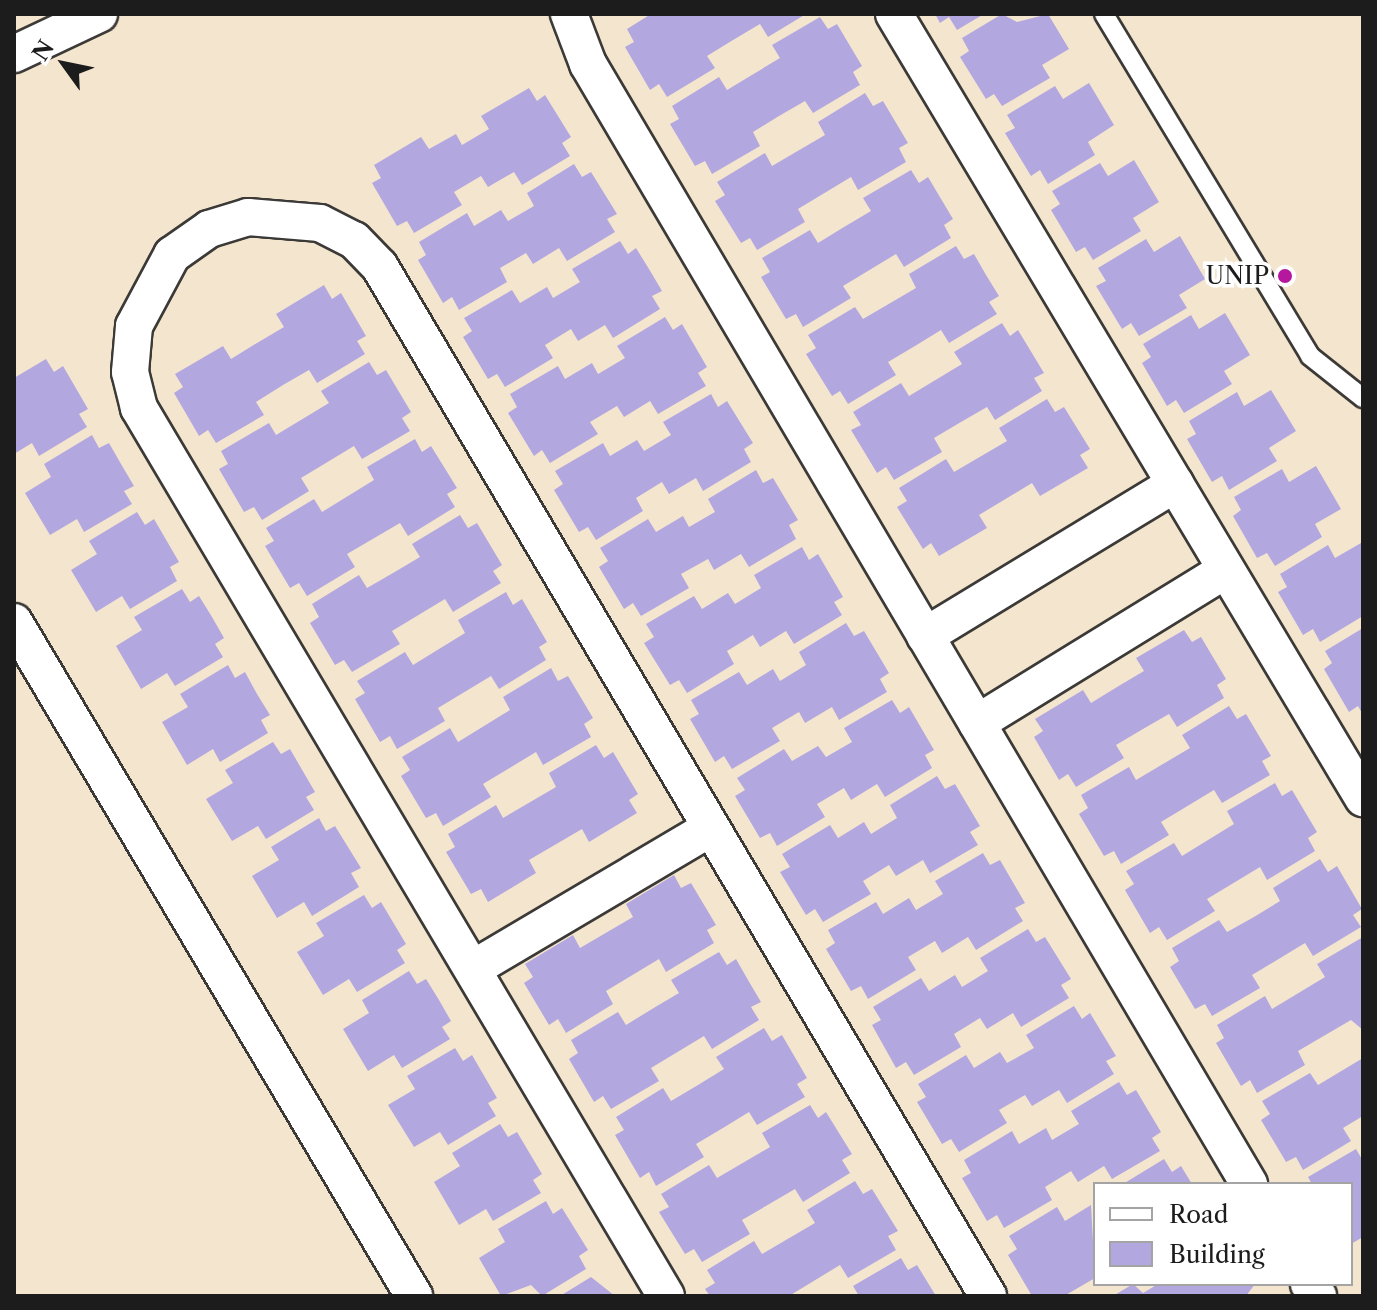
<!DOCTYPE html>
<html>
<head>
<meta charset="utf-8">
<style>
	body { margin:0 }
	#map { position:relative; width:1377px; height:1310px; overflow:hidden; background:#f4e6ce; font-family:"Libre Caslon Text",serif }
	div>[style] { position:absolute }
	[style*='--x'] { left:calc(var(--x)*1px); top:calc(var(--y)*1px); width:calc(var(--w)*1px); rotate:calc(var(--a)*1deg) }
	.building>* { inset:0; background:#b3a7df }
	.roads { filter:drop-shadow(2px 0 #3c3a37) drop-shadow(-2px 0 #3c3a37) drop-shadow(0 2px #3c3a37) drop-shadow(0 -2px #3c3a37) }
	.service>* { height:18px; margin:-9px; padding:0 9px; transform-origin:9px; border-radius:9px; background:#fff }
	.minor>* { height:36px; margin:-18px; padding:0 18px; transform-origin:18px; border-radius:18px; background:#fff }
	.dots>* { width:22px; height:22px; translate:-50% -50%; box-sizing:border-box; border:4px solid #fff; border-radius:50% }
	span { translate:-50% -50%; white-space:nowrap; text-align:center; line-height:1.15; -webkit-text-stroke:7px #fff; paint-order:stroke }
	.poi-label { font-size:24px; color:#1c1c1c }
	.right { translate:-100% -50%; text-align:right }
	.frame { position:absolute; inset:0; border:16px solid #1c1c1c; pointer-events:none }
	.legend { position:absolute; left:1093px; top:1182px; width:260px; height:104px; box-sizing:border-box; background:#fff; border:2px solid #a4a4a4; margin:0; padding:10px 14px; list-style:none; font-size:24px; color:#1c1c1c }
	.legend li { display:flex; align-items:center; gap:16px; height:40px }
	.legend b { width:40px; border:2px solid #a4a4a4 }
	.north { position:absolute; left:24px; top:24px; width:80px; height:80px; -webkit-text-stroke:6px #fff; paint-order:stroke; rotate:303deg; font-size:22px; font-weight:700; line-height:32px; text-align:center; color:#1c1c1c }
	.north::after { content:''; display:block; margin:auto; width:28px; height:36px; background:#1c1c1c; clip-path:polygon(50% 0,100% 100%,50% 72%,0 100%) }
</style>
</head>
<body>
<div id="map">
	<div class="building">
		<i style="clip-path:polygon(651px 14px,806px 14px,768px 37px,760px 24px,733px 40px,707px 56px,715px 68px,667px 97px,659px 84px,650px 90px,625px 47px,634px 42px,627px 29px)"></i>
		<i style="clip-path:polygon(935px 14px,984px 14px,957px 30px,949px 17px,940px 23px)"></i>
		<i style="clip-path:polygon(1002px 14px,1017px 22px,1048px 14px,1069px 49px,1042px 65px,1050px 78px,1002px 106px,994px 94px,986px 99px,960px 57px,969px 51px,962px 38px)"></i>
		<i style="clip-path:polygon(820px 17px,828px 29px,837px 24px,862px 66px,853px 72px,860px 85px,813px 113px,805px 101px,779px 116px,753px 132px,760px 146px,712px 174px,705px 161px,695px 166px,670px 124px,679px 119px,672px 106px,719px 77px,727px 90px,780px 58px,772px 45px)"></i>
		<i style="clip-path:polygon(1089px 83px,1114px 125px,1088px 142px,1095px 155px,1048px 184px,1040px 170px,1031px 176px,1005px 133px,1015px 128px,1007px 115px,1055px 86px,1063px 99px)"></i>
		<i style="clip-path:polygon(529px 88px,537px 101px,545px 95px,571px 137px,562px 143px,570px 156px,522px 185px,514px 172px,488px 187px,481px 176px,454px 192px,462px 205px,414px 233px,407px 221px,397px 226px,372px 183px,381px 178px,374px 165px,421px 137px,429px 149px,456px 134px,462px 145px,489px 129px,481px 116px)"></i>
		<i style="clip-path:polygon(865px 93px,873px 106px,883px 101px,908px 143px,899px 148px,906px 162px,858px 190px,851px 177px,798px 209px,805px 222px,757px 250px,750px 238px,741px 243px,715px 201px,725px 195px,717px 182px,765px 153px,772px 166px,825px 135px,818px 122px)"></i>
		<i style="clip-path:polygon(1134px 160px,1159px 202px,1133px 218px,1141px 231px,1093px 260px,1085px 247px,1076px 252px,1051px 210px,1060px 204px,1052px 191px,1100px 163px,1108px 176px)"></i>
		<i style="clip-path:polygon(574px 164px,582px 177px,591px 172px,617px 214px,607px 219px,615px 232px,567px 261px,559px 248px,533px 264px,526px 253px,500px 268px,507px 282px,459px 310px,452px 297px,443px 303px,418px 260px,426px 255px,419px 242px,467px 213px,474px 226px,501px 210px,508px 221px,534px 206px,527px 193px)"></i>
		<i style="clip-path:polygon(911px 170px,919px 183px,928px 177px,953px 219px,944px 225px,951px 238px,904px 267px,896px 254px,843px 286px,851px 298px,803px 327px,796px 314px,786px 319px,761px 277px,770px 272px,762px 258px,810px 230px,818px 243px,844px 227px,871px 211px,863px 198px)"></i>
		<i style="clip-path:polygon(1180px 236px,1205px 279px,1179px 295px,1187px 308px,1139px 336px,1131px 323px,1122px 329px,1096px 286px,1106px 281px,1098px 268px,1146px 239px,1154px 252px)"></i>
		<i style="clip-path:polygon(620px 241px,628px 254px,636px 248px,649px 269px,662px 291px,652px 296px,660px 309px,613px 338px,605px 325px,578px 341px,571px 329px,545px 345px,553px 358px,505px 387px,497px 374px,488px 379px,463px 337px,472px 331px,464px 318px,512px 290px,520px 303px,547px 287px,553px 298px,580px 282px,572px 269px)"></i>
		<i style="clip-path:polygon(956px 246px,964px 259px,974px 254px,986px 275px,999px 296px,989px 302px,997px 314px,949px 343px,941px 330px,915px 346px,888px 362px,896px 375px,848px 404px,840px 391px,832px 396px,806px 354px,816px 348px,808px 335px,855px 307px,863px 319px,916px 288px,909px 274px)"></i>
		<i style="clip-path:polygon(324px 285px,332px 299px,341px 293px,366px 336px,357px 341px,365px 354px,317px 383px,309px 370px,283px 385px,256px 402px,264px 415px,216px 443px,208px 430px,199px 436px,174px 393px,183px 387px,175px 374px,223px 346px,231px 359px,257px 343px,284px 327px,276px 314px)"></i>
		<i style="clip-path:polygon(1225px 313px,1250px 355px,1224px 371px,1232px 384px,1184px 413px,1176px 400px,1167px 406px,1142px 363px,1151px 357px,1143px 344px,1191px 315px,1199px 329px)"></i>
		<i style="clip-path:polygon(665px 317px,673px 330px,682px 324px,707px 367px,698px 373px,706px 386px,658px 414px,650px 401px,624px 417px,617px 406px,590px 422px,598px 434px,550px 463px,542px 450px,534px 456px,508px 413px,517px 407px,510px 394px,558px 366px,565px 379px,592px 363px,598px 374px,625px 358px,617px 346px)"></i>
		<i style="clip-path:polygon(1002px 323px,1010px 336px,1018px 330px,1044px 373px,1034px 378px,1042px 391px,995px 420px,987px 407px,961px 422px,934px 438px,942px 452px,894px 480px,886px 467px,877px 473px,851px 430px,861px 425px,853px 412px,901px 383px,909px 396px,962px 364px,954px 352px)"></i>
		<i style="clip-path:polygon(46px 359px,54px 372px,63px 366px,88px 409px,79px 414px,87px 427px,39px 456px,32px 443px,14px 454px,14px 378px)"></i>
		<i style="clip-path:polygon(369px 362px,377px 375px,386px 370px,411px 412px,402px 418px,410px 431px,362px 459px,354px 446px,301px 478px,309px 491px,262px 520px,254px 507px,244px 512px,219px 469px,228px 464px,221px 451px,269px 423px,276px 435px,329px 403px,321px 391px)"></i>
		<i style="clip-path:polygon(1271px 390px,1296px 431px,1269px 448px,1277px 461px,1229px 490px,1222px 476px,1212px 482px,1187px 439px,1196px 434px,1189px 421px,1237px 392px,1244px 406px)"></i>
		<i style="clip-path:polygon(711px 394px,718px 407px,727px 401px,753px 443px,744px 449px,751px 462px,703px 491px,696px 478px,669px 494px,662px 482px,636px 498px,643px 511px,596px 540px,588px 527px,579px 532px,554px 490px,563px 484px,555px 471px,603px 443px,610px 456px,637px 440px,644px 451px,671px 435px,663px 422px)"></i>
		<i style="clip-path:polygon(1047px 399px,1055px 412px,1064px 407px,1090px 449px,1080px 455px,1088px 468px,1040px 496px,1032px 483px,979px 515px,987px 528px,939px 556px,931px 543px,923px 549px,897px 507px,907px 501px,899px 488px,946px 459px,954px 472px,1007px 441px,999px 428px)"></i>
		<i style="clip-path:polygon(92px 435px,99px 448px,109px 443px,121px 464px,134px 486px,124px 491px,132px 504px,84px 532px,77px 519px,50px 535px,25px 493px,51px 477px,44px 464px)"></i>
		<i style="clip-path:polygon(415px 439px,422px 452px,431px 446px,457px 488px,447px 494px,455px 507px,408px 536px,400px 523px,347px 554px,355px 567px,307px 596px,299px 583px,290px 588px,265px 546px,274px 541px,266px 528px,314px 499px,322px 512px,374px 480px,367px 467px)"></i>
		<i style="clip-path:polygon(1316px 466px,1341px 509px,1315px 524px,1322px 537px,1275px 566px,1267px 553px,1257px 558px,1233px 516px,1241px 510px,1234px 497px,1282px 469px,1289px 482px)"></i>
		<i style="clip-path:polygon(756px 470px,763px 483px,773px 478px,798px 520px,789px 525px,796px 539px,749px 567px,741px 554px,714px 570px,708px 559px,681px 574px,689px 588px,641px 616px,633px 603px,624px 609px,599px 567px,608px 561px,600px 548px,648px 519px,656px 532px,683px 516px,689px 527px,715px 512px,708px 499px)"></i>
		<i style="clip-path:polygon(137px 512px,145px 525px,154px 519px,179px 562px,170px 567px,177px 581px,130px 609px,122px 596px,96px 612px,71px 570px,97px 554px,89px 541px)"></i>
		<i style="clip-path:polygon(460px 515px,468px 528px,477px 523px,502px 565px,493px 571px,501px 583px,453px 612px,445px 599px,392px 631px,400px 644px,352px 672px,344px 660px,335px 665px,310px 623px,319px 617px,312px 604px,359px 575px,367px 588px,393px 573px,420px 557px,412px 544px)"></i>
		<i style="clip-path:polygon(1361px 543px,1363px 616px,1320px 642px,1313px 629px,1303px 635px,1278px 592px,1287px 587px,1280px 574px,1328px 545px,1335px 558px)"></i>
		<i style="clip-path:polygon(802px 547px,809px 560px,818px 554px,843px 597px,834px 602px,842px 615px,794px 644px,786px 631px,760px 647px,753px 635px,727px 651px,734px 664px,687px 693px,679px 680px,670px 685px,644px 643px,654px 637px,646px 624px,694px 596px,702px 609px,728px 593px,735px 604px,761px 588px,754px 575px)"></i>
		<i style="clip-path:polygon(182px 589px,190px 602px,199px 596px,212px 617px,224px 638px,215px 644px,223px 657px,175px 686px,167px 673px,141px 689px,116px 646px,142px 630px,134px 617px)"></i>
		<i style="clip-path:polygon(506px 592px,513px 605px,522px 599px,547px 642px,539px 647px,546px 660px,499px 689px,491px 676px,438px 708px,445px 721px,397px 749px,390px 736px,380px 742px,355px 699px,365px 693px,357px 681px,405px 652px,413px 665px,465px 633px,458px 620px)"></i>
		<i style="clip-path:polygon(846px 623px,854px 636px,864px 631px,889px 673px,880px 679px,887px 692px,839px 720px,832px 707px,805px 723px,799px 712px,772px 728px,780px 741px,732px 769px,724px 756px,715px 762px,690px 719px,699px 714px,691px 700px,739px 672px,747px 685px,773px 669px,780px 681px,806px 665px,799px 652px)"></i>
		<i style="clip-path:polygon(1363px 628px,1363px 715px,1358px 706px,1349px 712px,1324px 669px,1332px 663px,1325px 651px)"></i>
		<i style="clip-path:polygon(1184px 630px,1192px 642px,1201px 637px,1226px 679px,1217px 685px,1224px 698px,1177px 727px,1169px 714px,1143px 729px,1116px 745px,1124px 758px,1076px 787px,1068px 774px,1059px 780px,1034px 737px,1043px 731px,1035px 719px,1083px 690px,1091px 703px,1117px 687px,1144px 671px,1136px 658px)"></i>
		<i style="clip-path:polygon(228px 665px,235px 678px,245px 672px,257px 694px,270px 715px,261px 720px,268px 733px,220px 762px,213px 749px,187px 765px,162px 722px,188px 707px,180px 694px)"></i>
		<i style="clip-path:polygon(551px 668px,558px 681px,568px 676px,593px 718px,584px 724px,591px 737px,543px 765px,536px 752px,483px 784px,491px 797px,443px 826px,436px 813px,426px 818px,401px 776px,410px 770px,402px 757px,450px 728px,458px 742px,510px 710px,503px 697px)"></i>
		<i style="clip-path:polygon(892px 700px,900px 713px,909px 707px,934px 750px,925px 755px,932px 768px,885px 797px,877px 784px,851px 800px,844px 788px,817px 804px,825px 817px,777px 846px,770px 833px,760px 838px,735px 796px,745px 790px,737px 778px,784px 749px,792px 761px,818px 746px,826px 757px,852px 742px,844px 728px)"></i>
		<i style="clip-path:polygon(1229px 706px,1237px 719px,1246px 714px,1271px 756px,1262px 761px,1270px 775px,1222px 803px,1214px 790px,1161px 822px,1169px 835px,1121px 864px,1114px 851px,1104px 856px,1079px 814px,1088px 808px,1081px 795px,1129px 767px,1136px 780px,1190px 748px,1182px 735px)"></i>
		<i style="clip-path:polygon(273px 742px,281px 754px,290px 749px,315px 792px,306px 797px,314px 810px,266px 839px,258px 826px,232px 841px,206px 799px,233px 783px,225px 770px)"></i>
		<i style="clip-path:polygon(596px 745px,604px 758px,613px 752px,638px 794px,629px 800px,637px 813px,589px 842px,582px 829px,529px 860px,536px 873px,488px 902px,481px 889px,471px 894px,446px 852px,455px 847px,448px 834px,496px 805px,503px 818px,556px 787px,549px 773px)"></i>
		<i style="clip-path:polygon(937px 776px,945px 789px,955px 784px,980px 826px,970px 832px,978px 845px,930px 873px,923px 860px,896px 876px,889px 865px,863px 881px,871px 894px,823px 922px,815px 909px,806px 915px,780px 872px,790px 867px,782px 854px,830px 825px,838px 838px,864px 822px,871px 834px,897px 818px,890px 805px)"></i>
		<i style="clip-path:polygon(1275px 783px,1282px 796px,1292px 790px,1317px 832px,1308px 838px,1315px 851px,1267px 880px,1260px 867px,1207px 899px,1215px 911px,1167px 940px,1159px 927px,1150px 933px,1125px 890px,1134px 884px,1126px 871px,1174px 843px,1182px 856px,1234px 824px,1227px 811px)"></i>
		<i style="clip-path:polygon(319px 818px,326px 831px,335px 826px,361px 868px,351px 873px,359px 887px,312px 916px,304px 902px,277px 918px,252px 876px,279px 860px,271px 847px)"></i>
		<i style="clip-path:polygon(983px 853px,990px 865px,1000px 860px,1025px 903px,1015px 908px,1023px 921px,976px 950px,968px 937px,942px 953px,935px 941px,908px 957px,916px 970px,868px 999px,861px 986px,851px 991px,826px 949px,835px 943px,828px 930px,876px 902px,883px 914px,909px 898px,916px 910px,943px 894px,935px 881px)"></i>
		<i style="clip-path:polygon(1320px 859px,1328px 872px,1337px 866px,1362px 909px,1353px 915px,1361px 927px,1313px 956px,1305px 943px,1252px 975px,1260px 988px,1212px 1016px,1205px 1004px,1195px 1009px,1170px 967px,1179px 961px,1172px 948px,1219px 920px,1227px 932px,1254px 917px,1280px 901px,1273px 888px)"></i>
		<i style="clip-path:polygon(674px 875px,681px 888px,691px 883px,716px 925px,707px 930px,714px 943px,666px 972px,659px 959px,606px 991px,613px 1004px,566px 1033px,558px 1019px,549px 1025px,524px 983px,533px 977px,525px 964px,573px 935px,580px 948px,633px 917px,626px 904px)"></i>
		<i style="clip-path:polygon(364px 895px,372px 908px,381px 902px,406px 944px,397px 950px,405px 963px,357px 992px,349px 979px,323px 995px,297px 952px,324px 936px,316px 923px)"></i>
		<i style="clip-path:polygon(1028px 929px,1036px 942px,1045px 937px,1071px 979px,1061px 985px,1069px 998px,1021px 1027px,1013px 1013px,987px 1029px,980px 1018px,954px 1034px,961px 1047px,914px 1075px,906px 1062px,896px 1068px,872px 1025px,881px 1020px,873px 1007px,921px 978px,929px 991px,955px 975px,962px 987px,988px 971px,980px 958px)"></i>
		<i style="clip-path:polygon(1363px 937px,1363px 1030px,1351px 1020px,1298px 1051px,1305px 1065px,1257px 1093px,1250px 1080px,1241px 1086px,1216px 1043px,1224px 1038px,1217px 1025px,1265px 996px,1272px 1009px,1325px 977px,1317px 964px)"></i>
		<i style="clip-path:polygon(719px 952px,727px 965px,736px 959px,748px 980px,761px 1002px,751px 1007px,759px 1020px,712px 1049px,704px 1036px,651px 1068px,659px 1081px,611px 1109px,603px 1096px,594px 1102px,569px 1059px,578px 1053px,571px 1040px,618px 1012px,626px 1025px,652px 1009px,679px 993px,671px 980px)"></i>
		<i style="clip-path:polygon(409px 971px,417px 984px,426px 979px,439px 1000px,451px 1021px,442px 1027px,450px 1039px,402px 1068px,394px 1055px,368px 1071px,343px 1029px,369px 1013px,362px 1000px)"></i>
		<i style="clip-path:polygon(1074px 1006px,1082px 1019px,1090px 1013px,1116px 1056px,1106px 1061px,1114px 1074px,1067px 1103px,1059px 1090px,1032px 1106px,1025px 1095px,999px 1110px,1007px 1123px,959px 1152px,951px 1139px,942px 1144px,917px 1102px,926px 1097px,918px 1084px,966px 1055px,974px 1068px,1000px 1052px,1007px 1063px,1034px 1048px,1026px 1035px)"></i>
		<i style="clip-path:polygon(764px 1028px,772px 1041px,782px 1035px,807px 1078px,797px 1084px,805px 1097px,757px 1125px,749px 1112px,723px 1128px,696px 1144px,704px 1157px,656px 1186px,649px 1172px,640px 1178px,615px 1135px,624px 1130px,616px 1117px,663px 1088px,671px 1101px,698px 1085px,724px 1069px,716px 1057px)"></i>
		<i style="clip-path:polygon(455px 1048px,463px 1061px,472px 1055px,497px 1098px,488px 1103px,496px 1116px,448px 1145px,440px 1132px,414px 1147px,388px 1105px,415px 1089px,407px 1076px)"></i>
		<i style="clip-path:polygon(1363px 1058px,1363px 1116px,1343px 1128px,1351px 1141px,1303px 1170px,1296px 1157px,1286px 1162px,1261px 1120px,1270px 1114px,1262px 1101px,1310px 1073px,1318px 1085px)"></i>
		<i style="clip-path:polygon(1119px 1082px,1127px 1095px,1136px 1090px,1161px 1132px,1152px 1138px,1160px 1151px,1112px 1179px,1104px 1166px,1078px 1182px,1071px 1171px,1045px 1187px,1052px 1200px,1004px 1228px,997px 1215px,987px 1221px,962px 1178px,971px 1173px,964px 1160px,1012px 1131px,1019px 1144px,1046px 1128px,1052px 1140px,1079px 1124px,1071px 1111px)"></i>
		<i style="clip-path:polygon(810px 1105px,818px 1118px,826px 1112px,852px 1154px,842px 1160px,850px 1173px,803px 1202px,795px 1189px,742px 1220px,750px 1234px,702px 1262px,694px 1249px,685px 1254px,659px 1212px,669px 1207px,661px 1194px,709px 1165px,717px 1178px,770px 1147px,762px 1133px)"></i>
		<i style="clip-path:polygon(500px 1124px,508px 1137px,517px 1132px,542px 1174px,533px 1180px,541px 1193px,493px 1221px,486px 1209px,459px 1225px,434px 1182px,460px 1166px,452px 1153px)"></i>
		<i style="clip-path:polygon(1356px 1149px,1363px 1161px,1363px 1237px,1351px 1244px,1351px 1184px,1312px 1184px,1308px 1177px)"></i>
		<i style="clip-path:polygon(1164px 1159px,1172px 1172px,1181px 1166px,1192px 1184px,1123px 1184px)"></i>
		<i style="clip-path:polygon(855px 1181px,863px 1194px,872px 1189px,898px 1231px,888px 1236px,896px 1250px,848px 1278px,840px 1265px,789px 1296px,710px 1296px,705px 1289px,715px 1283px,707px 1270px,754px 1241px,762px 1254px,815px 1223px,807px 1210px)"></i>
		<i style="clip-path:polygon(546px 1201px,553px 1214px,562px 1208px,588px 1250px,579px 1256px,586px 1269px,542px 1296px,531px 1285px,501px 1296px,479px 1258px,505px 1242px,498px 1229px)"></i>
		<i style="clip-path:polygon(1091px 1205px,1095px 1278px,1064px 1296px,1032px 1296px,1008px 1255px,1017px 1249px,1009px 1236px,1057px 1207px,1065px 1221px)"></i>
		<i style="clip-path:polygon(901px 1258px,908px 1270px,917px 1265px,936px 1296px,859px 1296px,853px 1286px)"></i>
		<i style="clip-path:polygon(591px 1277px,615px 1296px,560px 1296px)"></i>
		<i style="clip-path:polygon(1133px 1284px,1143px 1293px,1158px 1284px,1255px 1284px,1246px 1296px,1113px 1296px)"></i>
	</div>
	<div class="roads">
		<div class="service">
			<i style="--x:1104;--y:14;--w:399;--a:58.9"></i>
			<i style="--x:1310;--y:356;--w:68;--a:38.4"></i>
		</div>
		<div class="minor">
			<i style="--x:569;--y:14;--w:53;--a:69.2"></i>
			<i style="--x:588;--y:64;--w:1301;--a:59.45"></i>
			<i style="--x:894;--y:14;--w:914;--a:59.11"></i>
			<i style="--x:14;--y:54;--w:94;--a:-25.2"></i>
			<i style="--x:14;--y:622;--w:784;--a:59.31"></i>
			<i style="--x:925;--y:636;--w:293;--a:-31.3"></i>
			<i style="--x:977;--y:723;--w:292;--a:-31.6"></i>
			<i style="--x:474;--y:968;--w:275;--a:-30.6"></i>
			<i style="--x:1309;--y:1284;--w:15;--a:53"></i>
			<i style="--x:666;--y:1296;--w:1033;--a:-120.69"></i>
			<i style="--x:139;--y:408;--w:37;--a:-104"></i>
			<i style="--x:130;--y:372;--w:46;--a:-85"></i>
			<i style="--x:134;--y:326;--w:81;--a:-61.8"></i>
			<i style="--x:172;--y:255;--w:45;--a:-35.1"></i>
			<i style="--x:209;--y:229;--w:41;--a:-17.1"></i>
			<i style="--x:248;--y:217;--w:72;--a:4.8"></i>
			<i style="--x:320;--y:223;--w:38;--a:27"></i>
			<i style="--x:354;--y:240;--w:37;--a:46"></i>
			<i style="--x:380;--y:267;--w:1195;--a:59.42"></i>
		</div>
	</div>
	<div class="dots">
		<i style="left:1285px;top:276px;background:#b5179e"></i>
	</div>
	<div class="poi-label">
		<span class="right" style="left:1269px;top:276px">UNIP</span>
	</div>
	<div class="frame"></div>
	<ul class="legend">
	<li><b style="height:10px;background:#fff"></b>Road</li>
	<li><b style="height:22px;background:#b3a7df"></b>Building</li>
	</ul>
	<div class="north">N</div>
</div>
</body>
</html>
